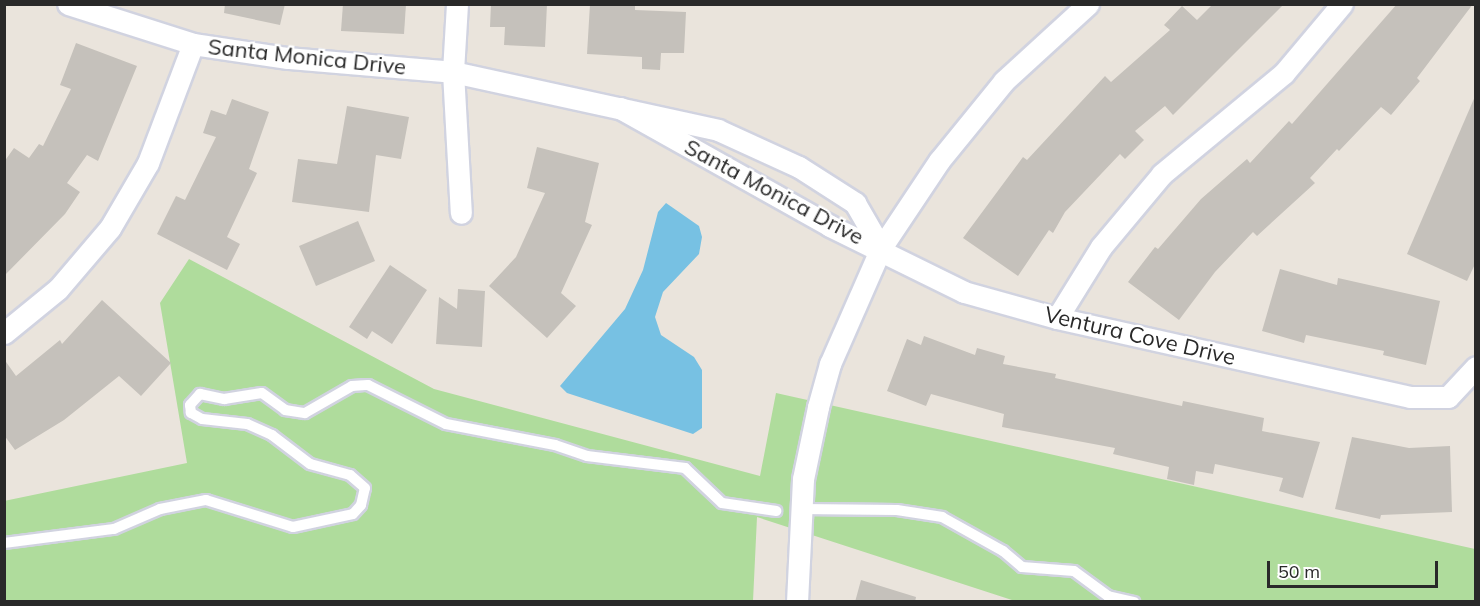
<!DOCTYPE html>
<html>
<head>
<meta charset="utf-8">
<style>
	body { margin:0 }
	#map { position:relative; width:1480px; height:606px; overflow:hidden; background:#eae4dc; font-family:Mulish,sans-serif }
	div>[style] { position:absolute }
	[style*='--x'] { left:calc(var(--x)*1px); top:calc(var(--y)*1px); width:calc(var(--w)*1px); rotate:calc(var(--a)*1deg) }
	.green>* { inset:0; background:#afdc9c }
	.water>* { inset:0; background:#77c1e3 }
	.building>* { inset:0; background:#c5c1bb }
	.roads { filter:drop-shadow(2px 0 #d1d3e0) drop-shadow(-2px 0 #d1d3e0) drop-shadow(0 2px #d1d3e0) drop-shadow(0 -2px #d1d3e0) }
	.service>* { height:10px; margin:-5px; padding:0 5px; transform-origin:5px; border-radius:5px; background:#fff }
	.minor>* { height:21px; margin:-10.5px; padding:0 10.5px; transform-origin:10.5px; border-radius:10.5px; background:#fff }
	span { translate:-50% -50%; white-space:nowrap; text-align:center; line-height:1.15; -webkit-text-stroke:4.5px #fff; paint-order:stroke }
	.street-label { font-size:22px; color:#292929 }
	.frame { position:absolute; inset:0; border:6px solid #292929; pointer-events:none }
	.scale { position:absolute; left:1267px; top:561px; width:171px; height:27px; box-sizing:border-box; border:3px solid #292929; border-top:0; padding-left:8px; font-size:18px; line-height:21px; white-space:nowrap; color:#292929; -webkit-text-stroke:4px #fff; paint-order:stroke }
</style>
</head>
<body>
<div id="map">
	<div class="green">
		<i style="clip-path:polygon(189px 259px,434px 389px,760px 476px,776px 393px,1475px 549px,1475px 601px,1015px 601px,757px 517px,753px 601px,5px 601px,4px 501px,187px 463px,160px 303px)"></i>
	</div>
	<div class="water">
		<i style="clip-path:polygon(666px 203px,699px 226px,702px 237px,699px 254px,663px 292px,655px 317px,661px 335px,694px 357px,702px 370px,702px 428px,693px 434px,567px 393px,560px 386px,625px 309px,643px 270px,658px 212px)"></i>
	</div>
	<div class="building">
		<i style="clip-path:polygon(225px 4px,285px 4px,280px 25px,224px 13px)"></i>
		<i style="clip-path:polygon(343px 4px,406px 4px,404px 34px,341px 31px)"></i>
		<i style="clip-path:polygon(491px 4px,547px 4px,545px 47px,504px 45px,505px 27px,490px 27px)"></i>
		<i style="clip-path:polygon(590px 4px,635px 4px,635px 10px,686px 12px,684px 53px,661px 53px,660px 70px,642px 69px,642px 57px,587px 54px)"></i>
		<i style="clip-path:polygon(1213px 4px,1284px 4px,1173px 115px,1165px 106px,1135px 131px,1144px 140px,1125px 159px,1120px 154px,1065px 212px,1053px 233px,1049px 230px,1018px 276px,963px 238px,1023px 157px,1027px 160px,1105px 76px,1111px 82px,1170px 30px,1164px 25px,1182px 6px,1197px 20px)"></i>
		<i style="clip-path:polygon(1397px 4px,1473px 4px,1417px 78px,1420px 81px,1391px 115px,1381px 107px,1339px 151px,1337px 149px,1310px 178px,1315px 183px,1257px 236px,1253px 232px,1215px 272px,1179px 320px,1128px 282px,1155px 247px,1158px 249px,1201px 199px,1247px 159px,1250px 163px,1289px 121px,1292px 124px)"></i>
		<i style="clip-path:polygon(76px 43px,137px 66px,98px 161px,87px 155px,67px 183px,80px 192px,65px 214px,4px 276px,4px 162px,14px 148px,29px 158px,39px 144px,43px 146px,71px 89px,60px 85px)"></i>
		<i style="clip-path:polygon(1476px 94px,1476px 262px,1467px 281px,1407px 254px)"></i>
		<i style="clip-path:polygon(232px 99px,269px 112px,249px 169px,257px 173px,227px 237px,240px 244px,227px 270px,157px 234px,176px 196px,185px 200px,216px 137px,203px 133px,211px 110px,226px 115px)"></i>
		<i style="clip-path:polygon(347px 106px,409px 117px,401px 159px,376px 155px,369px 212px,292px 202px,298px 159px,337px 164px)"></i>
		<i style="clip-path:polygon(537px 147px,599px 163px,585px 222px,592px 225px,561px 293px,576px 306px,547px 338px,489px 286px,516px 257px,545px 193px,527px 188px)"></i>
		<i style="clip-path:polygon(358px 221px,375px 261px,316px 286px,299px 246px)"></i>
		<i style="clip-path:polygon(390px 265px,427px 290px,392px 344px,372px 331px,367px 339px,349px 327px)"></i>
		<i style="clip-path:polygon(1280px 269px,1337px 285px,1338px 278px,1440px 301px,1426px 365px,1383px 355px,1384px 351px,1306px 335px,1304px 343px,1262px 331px)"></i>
		<i style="clip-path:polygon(458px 289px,485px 291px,482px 347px,436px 344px,439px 297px,457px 309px)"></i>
		<i style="clip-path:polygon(102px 300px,171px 363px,141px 396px,119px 376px,64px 420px,15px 450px,4px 435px,4px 359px,16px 376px,60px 340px,62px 344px)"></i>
		<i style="clip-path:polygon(924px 336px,975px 355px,977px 348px,1005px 356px,1003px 364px,1056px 374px,1055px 378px,1182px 406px,1183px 401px,1264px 418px,1262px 431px,1320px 442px,1303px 498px,1279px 491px,1283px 478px,1215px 464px,1213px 474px,1196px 471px,1194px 485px,1167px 479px,1169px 467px,1113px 454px,1115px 448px,1002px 427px,1004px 414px,931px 394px,926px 406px,887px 391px,907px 339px,921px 345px)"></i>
		<i style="clip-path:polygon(1352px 437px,1409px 448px,1450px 446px,1452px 512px,1381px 515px,1380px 519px,1335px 509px)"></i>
		<i style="clip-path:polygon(861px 580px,916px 597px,915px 602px,855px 602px)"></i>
	</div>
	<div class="roads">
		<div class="service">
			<i style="--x:801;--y:509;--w:96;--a:0.6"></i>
			<i style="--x:897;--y:510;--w:46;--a:8.8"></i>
			<i style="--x:942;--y:517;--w:70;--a:29.1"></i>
			<i style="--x:1003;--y:551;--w:25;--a:40"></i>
			<i style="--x:1022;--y:567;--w:52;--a:4.4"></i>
			<i style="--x:1074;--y:571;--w:42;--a:36.3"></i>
			<i style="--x:1108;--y:596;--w:27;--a:13"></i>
			<i style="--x:4;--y:543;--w:111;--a:-7.3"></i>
			<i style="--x:114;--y:529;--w:50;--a:-23.5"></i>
			<i style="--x:160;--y:509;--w:47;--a:-11.1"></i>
			<i style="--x:206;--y:500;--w:91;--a:17.2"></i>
			<i style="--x:293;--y:527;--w:61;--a:-12.2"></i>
			<i style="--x:353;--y:514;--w:12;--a:-48"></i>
			<i style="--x:361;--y:505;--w:17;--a:-77"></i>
			<i style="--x:365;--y:488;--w:20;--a:-139"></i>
			<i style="--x:350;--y:475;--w:41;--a:-164.6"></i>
			<i style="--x:310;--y:464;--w:48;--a:-142.7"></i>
			<i style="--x:272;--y:435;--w:27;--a:-156"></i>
			<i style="--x:247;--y:424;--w:45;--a:-173.7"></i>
			<i style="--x:202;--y:419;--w:13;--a:-151"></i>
			<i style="--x:191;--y:413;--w:8;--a:-97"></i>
			<i style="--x:190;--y:405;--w:15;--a:-48"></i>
			<i style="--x:200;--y:394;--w:25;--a:12"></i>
			<i style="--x:224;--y:399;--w:38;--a:-9"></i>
			<i style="--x:262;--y:393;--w:29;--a:36"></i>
			<i style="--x:285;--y:410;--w:20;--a:9"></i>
			<i style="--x:305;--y:413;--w:54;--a:-29.9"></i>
			<i style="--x:352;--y:386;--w:16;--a:-4"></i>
			<i style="--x:368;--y:385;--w:87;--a:26.6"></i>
			<i style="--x:446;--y:424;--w:111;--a:10.9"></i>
			<i style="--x:555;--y:445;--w:34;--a:19"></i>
			<i style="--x:587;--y:456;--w:99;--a:7"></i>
			<i style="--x:685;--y:468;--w:51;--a:43.4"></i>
			<i style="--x:722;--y:503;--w:55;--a:8.4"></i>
		</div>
		<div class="minor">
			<i style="--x:68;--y:4;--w:131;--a:17.7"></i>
			<i style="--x:193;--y:44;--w:96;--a:8.4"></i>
			<i style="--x:288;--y:58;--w:166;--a:4.8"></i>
			<i style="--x:453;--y:72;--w:271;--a:12.3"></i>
			<i style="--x:718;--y:130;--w:89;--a:24.6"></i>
			<i style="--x:799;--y:167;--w:67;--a:32.7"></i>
			<i style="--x:855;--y:203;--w:52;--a:60"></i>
			<i style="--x:457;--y:4;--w:68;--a:93.4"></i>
			<i style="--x:453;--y:72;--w:141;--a:86.8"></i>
			<i style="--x:620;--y:108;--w:241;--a:29.3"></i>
			<i style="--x:830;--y:226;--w:149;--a:26.2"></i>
			<i style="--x:964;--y:292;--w:97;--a:15.6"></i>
			<i style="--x:1057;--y:318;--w:362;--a:12.6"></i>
			<i style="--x:1410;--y:397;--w:38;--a:0"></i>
			<i style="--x:1448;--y:397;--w:41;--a:-47"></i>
			<i style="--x:1057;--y:318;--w:84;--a:-58.2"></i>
			<i style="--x:1101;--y:247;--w:95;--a:-50.1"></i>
			<i style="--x:1162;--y:174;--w:158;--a:-39.6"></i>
			<i style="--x:1284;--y:73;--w:90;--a:-50"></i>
			<i style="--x:4;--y:333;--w:70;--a:-39.2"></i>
			<i style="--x:58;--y:289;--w:80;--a:-49.6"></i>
			<i style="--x:110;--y:228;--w:75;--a:-59.7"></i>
			<i style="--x:148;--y:163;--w:127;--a:-69.3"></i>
			<i style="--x:797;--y:602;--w:123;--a:-87.2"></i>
			<i style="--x:803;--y:479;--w:74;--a:-78.2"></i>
			<i style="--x:818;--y:407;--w:45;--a:-74.4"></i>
			<i style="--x:830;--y:364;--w:127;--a:-66.3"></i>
			<i style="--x:881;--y:248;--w:105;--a:-56.3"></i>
			<i style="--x:939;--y:161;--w:103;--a:-50.9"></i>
			<i style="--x:1004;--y:81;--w:114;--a:-42.5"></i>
		</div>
	</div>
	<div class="street-label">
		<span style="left:307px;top:57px;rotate:6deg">Santa Monica Drive</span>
		<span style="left:774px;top:192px;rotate:28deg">Santa Monica Drive</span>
		<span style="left:1140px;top:336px;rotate:13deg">Ventura Cove Drive</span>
	</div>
	<div class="frame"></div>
	<div class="scale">50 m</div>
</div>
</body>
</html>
